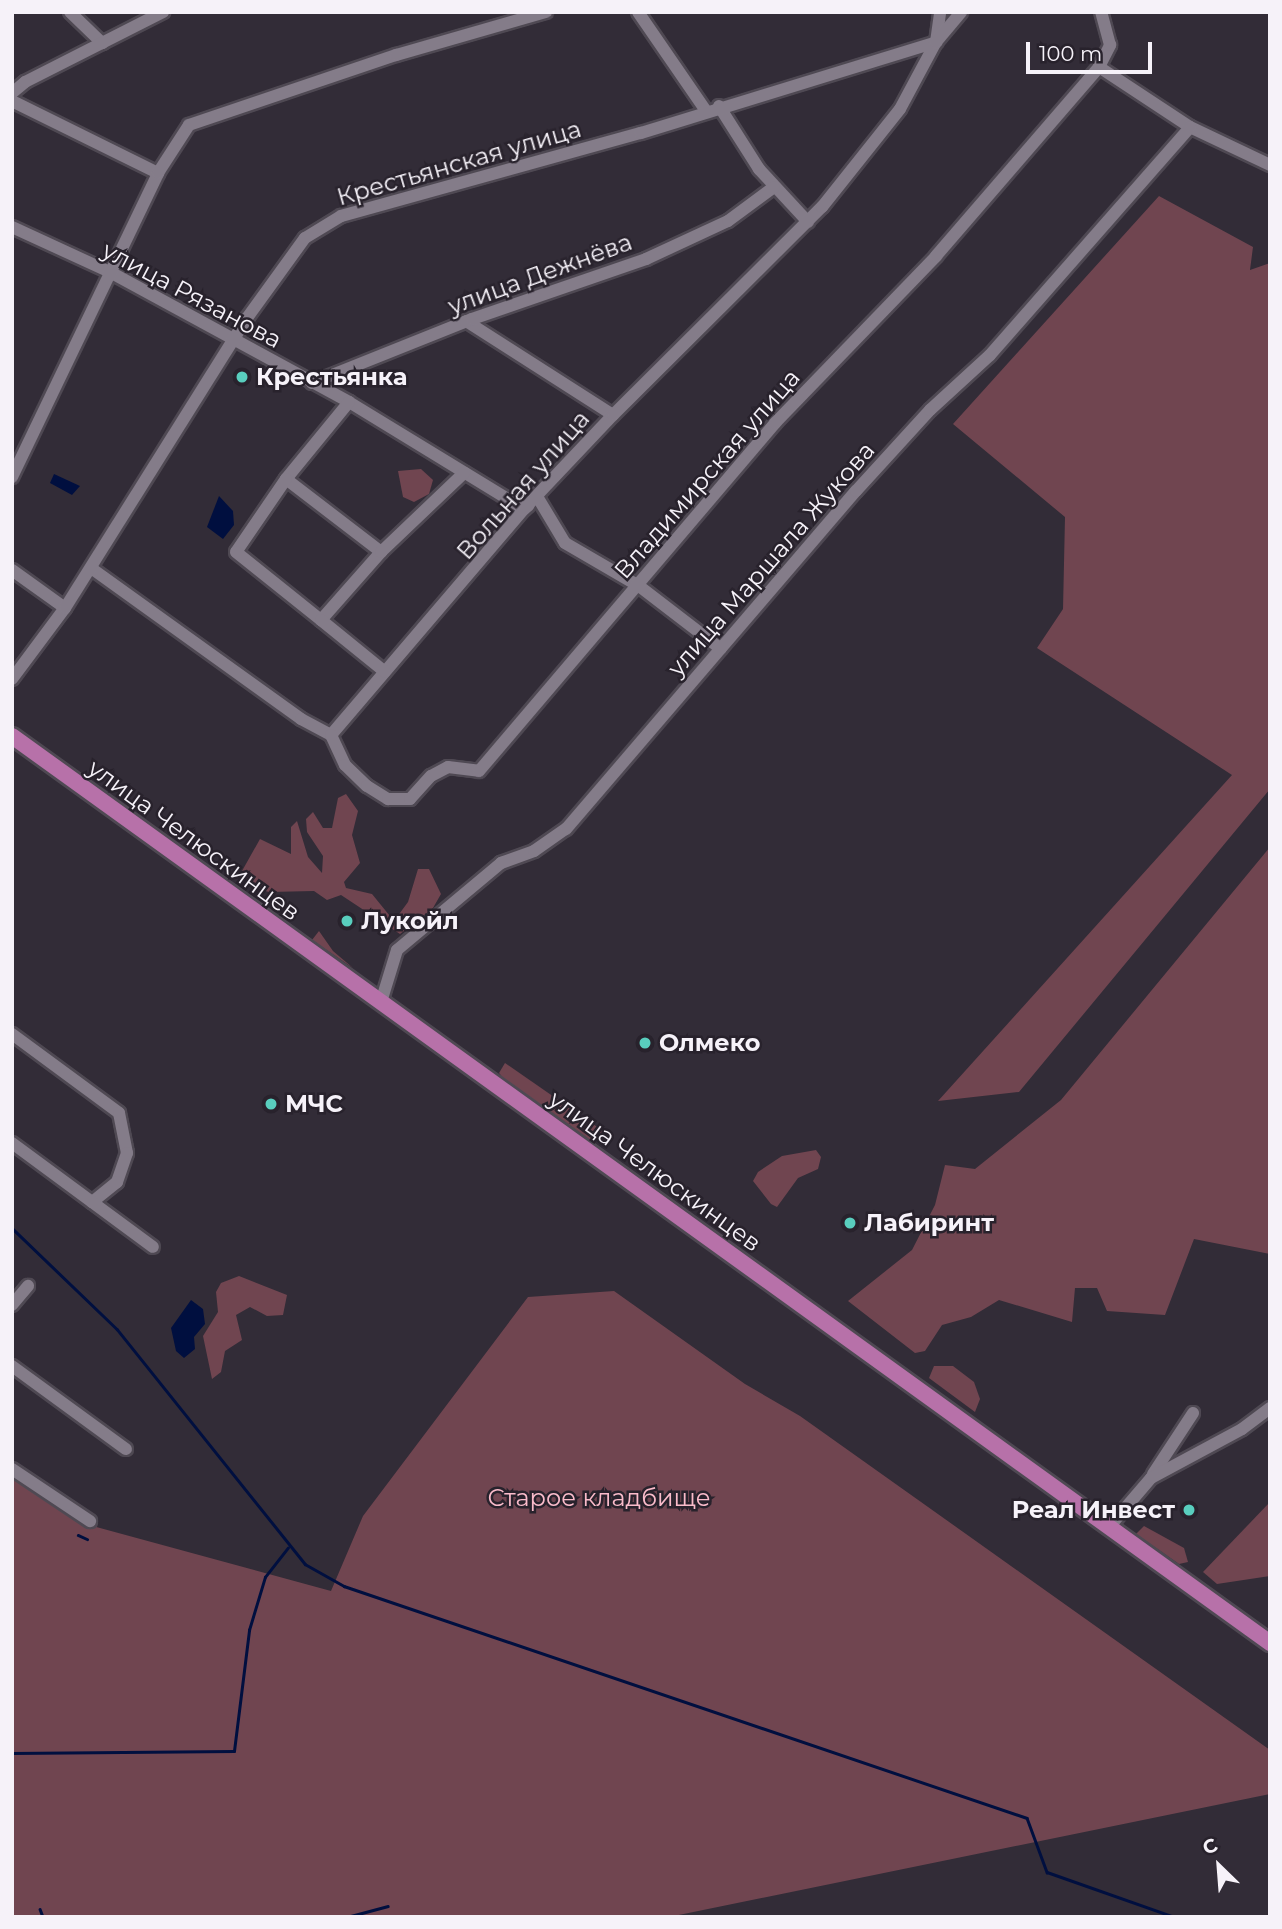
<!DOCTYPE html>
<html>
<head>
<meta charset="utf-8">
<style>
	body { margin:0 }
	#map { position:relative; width:1282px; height:1929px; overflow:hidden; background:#322c37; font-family:Montserrat,sans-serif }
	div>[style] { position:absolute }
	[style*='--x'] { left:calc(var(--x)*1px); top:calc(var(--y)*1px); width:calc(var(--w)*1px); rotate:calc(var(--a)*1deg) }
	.green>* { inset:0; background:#704550 }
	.water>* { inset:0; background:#000f3f }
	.stream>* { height:2.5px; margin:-1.25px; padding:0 1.25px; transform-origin:1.25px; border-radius:1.25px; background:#000f3f }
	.roads { filter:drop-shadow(2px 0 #4f4953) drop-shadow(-2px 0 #4f4953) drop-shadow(0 2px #4f4953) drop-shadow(0 -2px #4f4953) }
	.minor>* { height:12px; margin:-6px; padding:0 6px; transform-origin:6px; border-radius:6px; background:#847c89 }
	.major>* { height:16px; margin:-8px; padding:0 8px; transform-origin:8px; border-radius:8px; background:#b771a9 }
	.dots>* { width:19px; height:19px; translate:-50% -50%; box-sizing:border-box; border:4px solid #28222c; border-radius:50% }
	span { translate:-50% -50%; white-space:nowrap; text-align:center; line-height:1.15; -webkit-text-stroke:5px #28222c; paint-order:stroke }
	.street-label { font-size:24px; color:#f6f2f9 }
	.poi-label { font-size:24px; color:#f6f2f9; font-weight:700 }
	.left { translate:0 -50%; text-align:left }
	.right { translate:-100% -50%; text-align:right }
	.park-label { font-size:24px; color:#fabbca }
	.frame { position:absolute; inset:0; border:14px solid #f6f2f9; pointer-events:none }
	.north { position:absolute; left:1184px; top:1831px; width:70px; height:70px; -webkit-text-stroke:5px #28222c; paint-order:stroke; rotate:335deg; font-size:19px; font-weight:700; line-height:28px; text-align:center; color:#f6f2f9 }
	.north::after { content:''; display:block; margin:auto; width:24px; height:32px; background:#f6f2f9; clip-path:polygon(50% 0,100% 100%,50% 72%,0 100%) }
	.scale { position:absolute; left:1026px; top:42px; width:126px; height:32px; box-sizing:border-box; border:4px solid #f6f2f9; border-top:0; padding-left:9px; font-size:21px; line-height:24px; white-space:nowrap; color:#f6f2f9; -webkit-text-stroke:5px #28222c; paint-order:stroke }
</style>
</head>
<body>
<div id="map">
	<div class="green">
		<i style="clip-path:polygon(1159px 196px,1253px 247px,1250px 270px,1270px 263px,1270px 789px,1019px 1092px,938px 1101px,1232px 775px,1037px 648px,1063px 609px,1065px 517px,953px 424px)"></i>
		<i style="clip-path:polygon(421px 469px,433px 480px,429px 494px,414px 502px,403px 497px,398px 471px)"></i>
		<i style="clip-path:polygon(346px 794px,358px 811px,352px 835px,360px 863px,344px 882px,346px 888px,372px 894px,394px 921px,408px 902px,418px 869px,429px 869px,441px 894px,433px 908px,400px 934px,341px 895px,327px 900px,314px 891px,269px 892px,251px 887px,242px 871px,260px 839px,291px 854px,291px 827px,297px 821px,308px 857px,322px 873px,323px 856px,307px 832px,306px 819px,313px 812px,323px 828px,332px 828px,338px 798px)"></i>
		<i style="clip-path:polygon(1270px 847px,1270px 1254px,1194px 1239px,1165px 1315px,1107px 1311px,1097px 1288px,1075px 1288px,1072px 1322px,999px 1300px,971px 1317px,942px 1325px,925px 1351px,915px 1353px,848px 1301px,912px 1250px,935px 1205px,945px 1165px,975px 1169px,1061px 1100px)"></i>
		<i style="clip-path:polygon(319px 931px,333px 951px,353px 968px,312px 940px)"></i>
		<i style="clip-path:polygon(505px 1063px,603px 1131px,598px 1139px,590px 1140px,503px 1078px,499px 1073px)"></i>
		<i style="clip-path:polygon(816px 1150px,821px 1157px,818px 1169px,798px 1178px,777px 1207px,771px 1204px,753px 1181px,758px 1172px,782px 1156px)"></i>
		<i style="clip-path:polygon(239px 1276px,287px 1295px,283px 1315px,267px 1316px,250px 1307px,236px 1315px,242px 1340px,225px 1351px,221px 1372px,212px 1379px,203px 1336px,218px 1312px,216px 1292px,221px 1283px)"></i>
		<i style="clip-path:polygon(614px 1291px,745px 1384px,800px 1416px,1270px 1750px,1270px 1794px,669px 1917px,12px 1917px,12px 1474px,89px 1525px,331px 1591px,363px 1516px,528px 1297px)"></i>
		<i style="clip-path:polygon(934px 1366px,953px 1366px,974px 1382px,980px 1399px,975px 1412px,929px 1378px)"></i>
		<i style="clip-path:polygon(1270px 1502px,1270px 1576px,1217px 1584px,1203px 1572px)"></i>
		<i style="clip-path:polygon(1144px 1526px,1184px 1548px,1188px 1562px,1179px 1564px,1136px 1534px)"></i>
	</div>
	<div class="water">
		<i style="clip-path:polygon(54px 474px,80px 486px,72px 495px,50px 483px)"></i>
		<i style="clip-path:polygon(219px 496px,233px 511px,234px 525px,223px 539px,207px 527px)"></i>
		<i style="clip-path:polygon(191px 1300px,203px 1309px,205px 1324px,194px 1337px,195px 1349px,184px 1358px,176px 1351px,171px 1328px)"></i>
	</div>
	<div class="stream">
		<i style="--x:12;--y:1228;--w:146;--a:43.9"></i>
		<i style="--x:117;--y:1329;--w:301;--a:51.3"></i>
		<i style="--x:305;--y:1564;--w:45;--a:29.4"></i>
		<i style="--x:344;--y:1586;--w:721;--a:18.76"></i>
		<i style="--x:1027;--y:1818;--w:58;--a:69.7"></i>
		<i style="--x:1047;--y:1872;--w:136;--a:19.4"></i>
		<i style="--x:78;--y:1535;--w:10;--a:24"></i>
		<i style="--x:12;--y:1753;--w:222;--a:-0.5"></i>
		<i style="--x:234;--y:1751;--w:122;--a:-82.9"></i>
		<i style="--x:249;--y:1630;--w:55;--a:-73.2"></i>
		<i style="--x:265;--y:1577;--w:37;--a:-52"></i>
		<i style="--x:40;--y:1909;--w:9;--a:69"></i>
		<i style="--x:347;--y:1917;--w:42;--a:-15"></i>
	</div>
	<div class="roads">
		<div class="minor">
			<i style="--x:70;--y:12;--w:45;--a:44.1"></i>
			<i style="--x:638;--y:12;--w:120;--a:55.5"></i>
			<i style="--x:1099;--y:67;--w:25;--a:-63"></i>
			<i style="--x:1110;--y:45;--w:34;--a:-105"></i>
			<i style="--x:12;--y:93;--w:17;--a:-40"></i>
			<i style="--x:25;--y:82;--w:155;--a:-26.9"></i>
			<i style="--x:12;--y:101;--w:163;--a:26.3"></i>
			<i style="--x:719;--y:106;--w:75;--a:57.6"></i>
			<i style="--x:759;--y:169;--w:72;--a:47.2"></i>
			<i style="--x:12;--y:227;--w:108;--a:24.7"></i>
			<i style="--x:110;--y:272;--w:272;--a:28.5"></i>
			<i style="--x:349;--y:402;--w:205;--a:31.4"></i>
			<i style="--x:524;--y:509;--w:6;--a:-39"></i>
			<i style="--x:466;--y:321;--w:174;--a:32.6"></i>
			<i style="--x:312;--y:383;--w:172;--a:-21.8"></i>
			<i style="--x:472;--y:319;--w:184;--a:-19"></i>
			<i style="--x:646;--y:259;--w:90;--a:-24.9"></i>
			<i style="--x:728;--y:221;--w:57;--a:-36.5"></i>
			<i style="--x:349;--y:402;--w:99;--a:129.3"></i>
			<i style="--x:286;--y:479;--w:120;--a:37.5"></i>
			<i style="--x:12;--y:477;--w:337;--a:-64.3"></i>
			<i style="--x:158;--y:173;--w:57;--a:-57.1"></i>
			<i style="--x:189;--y:125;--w:219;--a:-18.7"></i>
			<i style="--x:396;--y:55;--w:156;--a:-16"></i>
			<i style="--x:286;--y:479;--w:88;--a:124.4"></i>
			<i style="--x:236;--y:552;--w:109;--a:38.7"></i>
			<i style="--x:321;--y:620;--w:91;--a:-48.6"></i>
			<i style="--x:381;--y:552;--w:115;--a:-43.6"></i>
			<i style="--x:538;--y:498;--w:52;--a:59"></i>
			<i style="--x:565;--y:543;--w:86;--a:30.2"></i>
			<i style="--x:639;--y:586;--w:103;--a:37.5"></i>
			<i style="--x:91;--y:568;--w:259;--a:35.7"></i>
			<i style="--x:301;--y:719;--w:34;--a:28"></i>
			<i style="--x:331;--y:735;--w:297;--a:-49.5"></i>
			<i style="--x:524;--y:509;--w:129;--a:-46.6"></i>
			<i style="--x:613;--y:415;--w:295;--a:-44.9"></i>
			<i style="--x:822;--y:207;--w:125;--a:-51.5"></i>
			<i style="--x:900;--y:109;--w:76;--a:-61.8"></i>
			<i style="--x:936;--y:42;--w:30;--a:-82"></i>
			<i style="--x:12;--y:570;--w:65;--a:35.6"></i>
			<i style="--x:321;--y:620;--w:82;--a:39.1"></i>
			<i style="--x:12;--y:679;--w:89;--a:-53.3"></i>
			<i style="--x:65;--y:608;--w:342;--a:-57.9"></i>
			<i style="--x:247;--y:318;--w:99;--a:-54.1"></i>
			<i style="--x:305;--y:238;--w:42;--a:-31.4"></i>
			<i style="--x:341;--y:216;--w:311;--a:-15.5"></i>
			<i style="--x:641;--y:133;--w:309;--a:-17.1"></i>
			<i style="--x:936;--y:42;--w:39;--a:-50"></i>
			<i style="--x:331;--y:735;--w:33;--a:65"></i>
			<i style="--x:345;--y:765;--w:30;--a:44"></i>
			<i style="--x:367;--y:786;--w:25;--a:32"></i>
			<i style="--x:388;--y:799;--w:22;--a:0"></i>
			<i style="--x:410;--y:799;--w:31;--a:-48"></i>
			<i style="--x:431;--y:776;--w:19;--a:-28"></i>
			<i style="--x:448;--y:767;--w:31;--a:7"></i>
			<i style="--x:479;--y:771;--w:457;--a:-49.6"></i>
			<i style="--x:775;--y:423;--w:232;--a:-46"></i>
			<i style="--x:936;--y:256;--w:250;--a:-49.2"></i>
			<i style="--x:1099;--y:67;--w:109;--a:33.4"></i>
			<i style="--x:1190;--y:127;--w:89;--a:25.4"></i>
			<i style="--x:381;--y:1002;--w:54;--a:-72.9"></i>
			<i style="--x:397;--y:950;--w:136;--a:-39.9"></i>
			<i style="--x:501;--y:863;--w:35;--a:-20"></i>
			<i style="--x:534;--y:851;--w:39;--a:-35"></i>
			<i style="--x:566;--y:829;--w:445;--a:-49.4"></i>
			<i style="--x:856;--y:491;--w:110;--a:-47.6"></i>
			<i style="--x:930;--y:410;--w:81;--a:-42.5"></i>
			<i style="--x:990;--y:355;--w:303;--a:-48.7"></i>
			<i style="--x:12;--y:1034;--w:133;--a:36.4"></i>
			<i style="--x:119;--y:1113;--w:41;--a:78.7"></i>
			<i style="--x:127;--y:1153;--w:31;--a:109"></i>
			<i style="--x:117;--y:1182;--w:32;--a:141"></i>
			<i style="--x:12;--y:1143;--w:175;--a:36.4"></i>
			<i style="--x:12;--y:1305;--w:25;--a:-50"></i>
			<i style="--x:12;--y:1366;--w:141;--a:36.1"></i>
			<i style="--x:12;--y:1469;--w:94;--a:33.7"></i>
			<i style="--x:1153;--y:1474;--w:73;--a:-56.7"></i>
			<i style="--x:1109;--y:1527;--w:65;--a:-49.4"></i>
			<i style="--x:1151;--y:1478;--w:103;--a:-28.3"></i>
			<i style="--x:1242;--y:1429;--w:35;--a:-37"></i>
		</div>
		<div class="major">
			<i style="--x:12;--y:736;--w:1551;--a:35.79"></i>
		</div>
	</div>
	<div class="dots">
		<i style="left:242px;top:377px;background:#59cebe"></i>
		<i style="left:347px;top:921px;background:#59cebe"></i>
		<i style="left:645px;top:1043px;background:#59cebe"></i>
		<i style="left:271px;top:1104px;background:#59cebe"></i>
		<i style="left:850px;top:1223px;background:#59cebe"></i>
		<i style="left:1189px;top:1510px;background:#59cebe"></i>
	</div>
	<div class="street-label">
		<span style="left:459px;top:163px;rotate:-16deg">Крестьянская улица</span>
		<span style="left:540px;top:274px;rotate:-20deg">улица Дежнёва</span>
		<span style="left:192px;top:295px;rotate:28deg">улица Рязанова</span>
		<span style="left:707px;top:474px;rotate:-49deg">Владимирская улица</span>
		<span style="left:523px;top:485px;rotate:-49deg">Вольная улица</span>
		<span style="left:771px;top:559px;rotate:-49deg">улица Маршала Жукова</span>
		<span style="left:194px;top:840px;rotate:36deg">улица Челюскинцев</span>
		<span style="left:655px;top:1171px;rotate:36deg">улица Челюскинцев</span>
	</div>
	<div class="poi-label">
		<span class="left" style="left:256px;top:377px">Крестьянка</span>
		<span class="left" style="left:361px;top:921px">Лукойл</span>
		<span class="left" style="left:659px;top:1043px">Олмеко</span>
		<span class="left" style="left:285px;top:1104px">МЧС</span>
		<span class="left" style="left:864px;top:1223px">Лабиринт</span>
		<span class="right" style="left:1175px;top:1510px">Реал Инвест</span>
	</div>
	<div class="park-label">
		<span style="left:599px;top:1498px">Старое кладбище</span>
	</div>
	<div class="frame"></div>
	<div class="north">С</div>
	<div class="scale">100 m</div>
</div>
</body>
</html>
